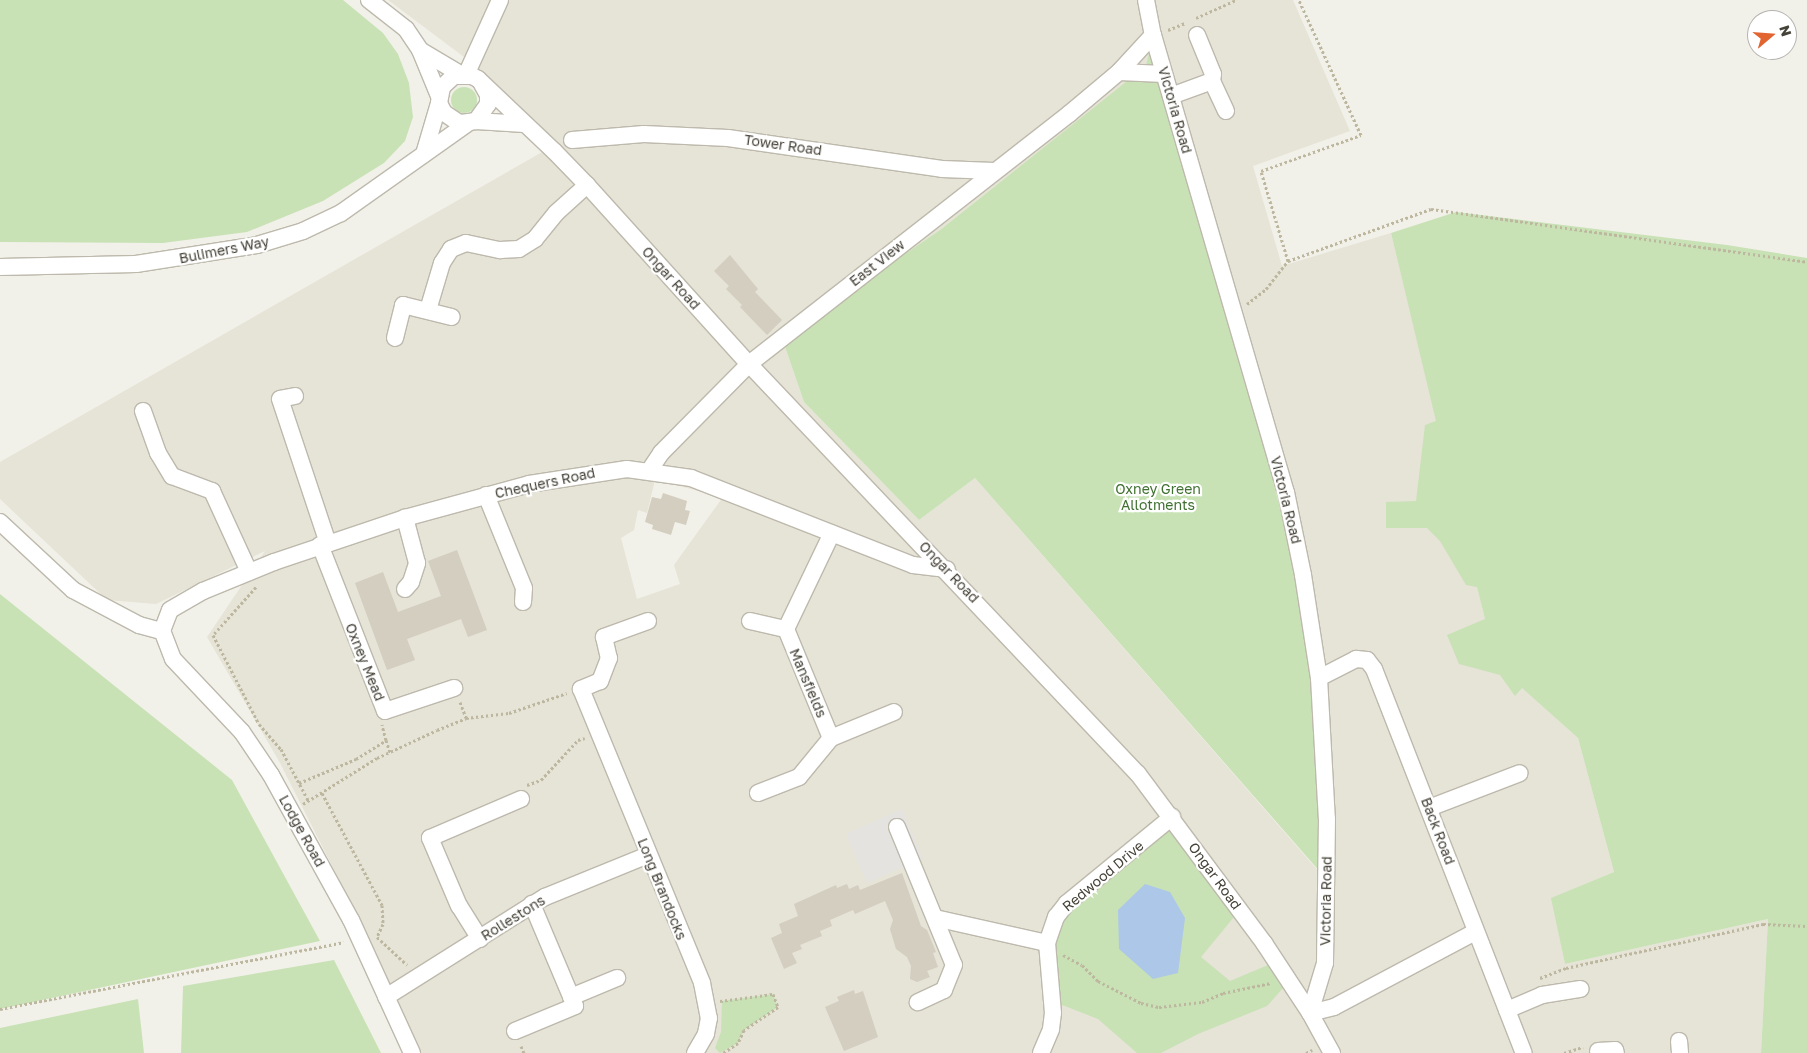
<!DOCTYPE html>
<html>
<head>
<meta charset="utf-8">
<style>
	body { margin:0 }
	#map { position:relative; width:1807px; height:1053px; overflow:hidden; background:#f2f1e9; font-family:"Golos Text",sans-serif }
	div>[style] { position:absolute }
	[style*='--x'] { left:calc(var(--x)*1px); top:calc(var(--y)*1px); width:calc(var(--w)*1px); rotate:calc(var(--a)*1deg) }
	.residential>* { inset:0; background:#e6e3d7 }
	.green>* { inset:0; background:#c8e2b6 }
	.round { border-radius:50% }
	.parking>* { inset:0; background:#e4e3e0 }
	.water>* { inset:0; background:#acc7e8 }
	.building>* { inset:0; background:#d3cebf }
	.path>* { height:3px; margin-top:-1.5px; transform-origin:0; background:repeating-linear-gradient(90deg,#bdb79f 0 2.5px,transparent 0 5px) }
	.roads { filter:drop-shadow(1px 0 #bdb9ac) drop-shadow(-1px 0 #bdb9ac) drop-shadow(0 1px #bdb9ac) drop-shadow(0 -1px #bdb9ac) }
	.minor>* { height:16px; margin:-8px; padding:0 8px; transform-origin:8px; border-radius:8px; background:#fff }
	span { translate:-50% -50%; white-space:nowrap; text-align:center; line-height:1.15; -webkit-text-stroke:4.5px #fff; paint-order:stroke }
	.street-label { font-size:14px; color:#454238 }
	.park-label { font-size:14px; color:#407131 }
	.north { position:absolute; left:1747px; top:10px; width:50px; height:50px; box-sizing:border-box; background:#fff; border:1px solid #b5b3af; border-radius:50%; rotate:72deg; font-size:14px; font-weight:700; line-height:20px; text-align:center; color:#454238 }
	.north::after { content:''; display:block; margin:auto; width:18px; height:22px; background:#e26430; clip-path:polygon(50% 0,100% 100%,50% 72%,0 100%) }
</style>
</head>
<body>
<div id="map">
	<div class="residential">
		<i style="clip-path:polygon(evenodd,388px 0,1293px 0,1350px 131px,1253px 166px,1282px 266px,1391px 233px,1496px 664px,1578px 738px,1614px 872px,1552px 898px,1565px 964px,1768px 919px,1761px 1053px,419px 1053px,360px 921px,280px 763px,207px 637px,265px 551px,156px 604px,107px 600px,0 499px,0 462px,551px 147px,464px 57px,388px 0,1153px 37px,1327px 881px,975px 478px,919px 520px,804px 402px,782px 338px,940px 230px,1147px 66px,1153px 37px,388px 0,655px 480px,723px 497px,674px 565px,680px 584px,637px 599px,621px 538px,634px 530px,638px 510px,647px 513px,655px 480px)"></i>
	</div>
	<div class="green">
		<i style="clip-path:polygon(0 0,343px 0,383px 33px,398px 54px,409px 83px,413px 117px,405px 141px,384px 163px,323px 201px,247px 232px,163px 243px,0 242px)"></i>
		<i style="clip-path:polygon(1153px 35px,1303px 575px,1328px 881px,975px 478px,919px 520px,804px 402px,782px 338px,940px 230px,1146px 66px)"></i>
		<i class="round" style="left:451px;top:87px;width:26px;height:26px"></i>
		<i style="clip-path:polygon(1456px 212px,1727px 245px,1807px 258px,1807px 1053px,1761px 1053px,1768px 919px,1565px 964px,1551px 898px,1614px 872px,1578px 738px,1522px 688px,1515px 696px,1500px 675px,1459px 664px,1447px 635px,1485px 619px,1477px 587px,1466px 585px,1440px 541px,1427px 528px,1386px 528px,1386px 502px,1416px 501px,1425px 425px,1436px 421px,1391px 233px)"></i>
		<i style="clip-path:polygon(0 594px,232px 780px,320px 941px,0 1009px)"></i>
		<i style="clip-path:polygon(1171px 823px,1234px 917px,1201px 957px,1230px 981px,1268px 965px,1283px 988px,1267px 1006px,1198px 1034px,1161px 1053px,1137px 1053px,1098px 1019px,1052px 1001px,1056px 929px,1076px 906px)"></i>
		<i style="clip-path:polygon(334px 960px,381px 1053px,181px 1053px,183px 986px)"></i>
		<i style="clip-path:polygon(773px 994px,778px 1007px,744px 1030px,738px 1043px,720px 1053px,715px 1048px,721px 1032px,722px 1001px)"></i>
		<i style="clip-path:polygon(138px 999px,144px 1053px,0 1053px,0 1028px)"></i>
	</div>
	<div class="parking">
		<i style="clip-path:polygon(902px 809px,923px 858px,867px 883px,846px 834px)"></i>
	</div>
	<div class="water">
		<i style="clip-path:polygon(1145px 884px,1170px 892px,1185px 918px,1178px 973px,1153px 979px,1119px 949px,1118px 910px)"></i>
	</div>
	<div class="building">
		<i style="clip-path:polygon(730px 255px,758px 289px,755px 292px,782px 320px,767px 335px,740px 307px,742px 305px,726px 289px,729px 286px,714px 271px)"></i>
		<i style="clip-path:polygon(663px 493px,687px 501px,685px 510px,690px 511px,686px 525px,675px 522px,671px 535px,652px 529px,653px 525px,645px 522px,652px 497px,661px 499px)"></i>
		<i style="clip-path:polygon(457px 550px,487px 630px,468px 637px,461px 619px,407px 639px,415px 660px,387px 670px,355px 583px,383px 572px,398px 612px,441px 596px,428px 561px)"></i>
		<i style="clip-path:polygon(902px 873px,921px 926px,927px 930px,936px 952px,933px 953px,938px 967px,927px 971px,930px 977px,917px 982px,910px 979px,911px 966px,907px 957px,896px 949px,890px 929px,893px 920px,885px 901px,855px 914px,853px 910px,830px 920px,832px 926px,820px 931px,822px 936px,800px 945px,802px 949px,792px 953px,797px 963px,784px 969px,771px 938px,782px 933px,779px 924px,798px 916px,794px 904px,836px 885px,837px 888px,847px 884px,849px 889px,858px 885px,860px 890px)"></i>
		<i style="clip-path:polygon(854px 990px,855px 994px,863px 991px,878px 1037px,844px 1051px,825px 1007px,839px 1001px,837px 997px)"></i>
	</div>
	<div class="path">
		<i style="--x:1196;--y:18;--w:44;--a:-24.2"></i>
		<i style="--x:1168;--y:30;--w:18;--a:-22"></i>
		<i style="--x:1288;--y:261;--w:94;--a:-106.7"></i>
		<i style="--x:1261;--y:171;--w:106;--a:-19.8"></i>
		<i style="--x:1361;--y:135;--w:149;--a:-114.7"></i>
		<i style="--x:1247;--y:304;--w:24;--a:-38"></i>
		<i style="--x:1266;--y:289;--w:36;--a:-52"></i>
		<i style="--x:1288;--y:261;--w:152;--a:-20"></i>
		<i style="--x:1431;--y:209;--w:380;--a:8"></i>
		<i style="--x:256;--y:587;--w:64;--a:131.9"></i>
		<i style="--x:213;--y:635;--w:100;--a:62.7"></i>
		<i style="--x:259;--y:724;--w:33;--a:49"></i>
		<i style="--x:281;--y:749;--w:58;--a:62.1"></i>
		<i style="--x:460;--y:702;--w:17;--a:69"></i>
		<i style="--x:386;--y:740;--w:13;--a:72"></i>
		<i style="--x:299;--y:783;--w:62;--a:-22.8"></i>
		<i style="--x:356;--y:759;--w:36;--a:-32"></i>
		<i style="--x:386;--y:740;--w:16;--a:-105"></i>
		<i style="--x:527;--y:785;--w:15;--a:-20"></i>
		<i style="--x:541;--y:780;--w:54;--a:-47.2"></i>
		<i style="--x:578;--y:740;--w:7;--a:-16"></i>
		<i style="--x:322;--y:793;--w:127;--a:61.8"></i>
		<i style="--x:382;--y:905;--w:19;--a:87"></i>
		<i style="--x:383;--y:924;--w:14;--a:115"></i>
		<i style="--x:377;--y:937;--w:41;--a:43"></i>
		<i style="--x:303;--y:804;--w:87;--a:-31.9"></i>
		<i style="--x:377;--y:758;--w:66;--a:-25"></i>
		<i style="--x:437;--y:730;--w:31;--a:-22"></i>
		<i style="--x:466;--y:718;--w:43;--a:-6.6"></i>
		<i style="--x:509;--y:713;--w:61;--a:-19"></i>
		<i style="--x:1063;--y:955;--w:21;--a:28"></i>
		<i style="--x:1082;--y:965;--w:23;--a:45"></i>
		<i style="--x:1098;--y:981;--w:48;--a:27.1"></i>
		<i style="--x:1141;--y:1003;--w:18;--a:13"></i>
		<i style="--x:1159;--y:1007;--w:43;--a:-6.6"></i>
		<i style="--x:1202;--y:1002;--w:23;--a:-23"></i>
		<i style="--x:1223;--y:993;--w:49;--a:-11.8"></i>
		<i style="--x:1540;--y:978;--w:28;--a:-21"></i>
		<i style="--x:1566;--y:968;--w:202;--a:-12.6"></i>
		<i style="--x:1763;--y:924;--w:44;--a:2.6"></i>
		<i style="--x:720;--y:1001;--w:53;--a:-7.5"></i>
		<i style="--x:773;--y:994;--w:14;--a:69"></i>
		<i style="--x:778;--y:1007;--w:41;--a:145.9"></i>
		<i style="--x:744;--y:1030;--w:14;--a:115"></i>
		<i style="--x:738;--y:1043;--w:18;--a:146"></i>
		<i style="--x:0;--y:1009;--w:350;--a:-11"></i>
		<i style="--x:521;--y:1046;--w:8;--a:67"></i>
		<i style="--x:1306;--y:1053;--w:7;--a:-27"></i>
		<i style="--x:1564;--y:1053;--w:20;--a:-18"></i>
	</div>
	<div class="roads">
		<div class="minor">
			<i style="--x:369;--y:0;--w:47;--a:38.1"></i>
			<i style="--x:406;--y:29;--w:25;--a:56"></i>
			<i style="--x:420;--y:50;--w:50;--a:67.6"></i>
			<i style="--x:1146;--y:0;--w:36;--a:79"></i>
			<i style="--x:1153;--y:35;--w:476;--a:73.8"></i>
			<i style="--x:1286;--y:492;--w:85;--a:78.4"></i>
			<i style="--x:1303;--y:575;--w:104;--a:81.2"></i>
			<i style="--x:1319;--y:678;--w:141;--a:86.8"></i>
			<i style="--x:1327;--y:819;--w:144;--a:90.8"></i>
			<i style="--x:1325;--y:963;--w:52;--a:106.7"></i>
			<i style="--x:420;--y:50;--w:49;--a:30.8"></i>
			<i style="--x:1119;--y:72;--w:45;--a:2.5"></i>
			<i style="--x:466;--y:75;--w:82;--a:-65.6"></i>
			<i style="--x:1212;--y:81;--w:33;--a:65"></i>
			<i style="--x:482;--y:84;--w:13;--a:61"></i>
			<i style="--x:488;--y:95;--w:9;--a:90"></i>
			<i style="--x:488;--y:104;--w:21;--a:125"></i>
			<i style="--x:476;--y:121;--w:17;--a:173"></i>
			<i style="--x:459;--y:123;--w:18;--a:-146"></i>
			<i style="--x:444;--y:113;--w:11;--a:-117"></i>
			<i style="--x:439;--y:103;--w:16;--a:-79"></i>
			<i style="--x:442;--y:87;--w:16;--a:-43"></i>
			<i style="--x:454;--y:76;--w:18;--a:0"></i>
			<i style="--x:472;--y:76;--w:7;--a:27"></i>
			<i style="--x:478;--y:79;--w:105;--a:43.5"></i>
			<i style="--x:554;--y:151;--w:47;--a:45.9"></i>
			<i style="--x:587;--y:185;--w:241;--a:47.9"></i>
			<i style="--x:749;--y:364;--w:565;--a:46.51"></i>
			<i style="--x:1138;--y:774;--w:211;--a:53.3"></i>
			<i style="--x:1264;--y:943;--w:84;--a:56.7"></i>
			<i style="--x:1310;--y:1013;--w:46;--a:61.2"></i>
			<i style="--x:1171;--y:96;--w:44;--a:-20.1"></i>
			<i style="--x:1212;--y:81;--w:7;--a:-82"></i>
			<i style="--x:1213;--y:74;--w:42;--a:-112.3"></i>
			<i style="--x:476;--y:121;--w:48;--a:3.6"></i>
			<i style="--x:572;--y:140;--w:72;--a:-4.8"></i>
			<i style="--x:644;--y:134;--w:84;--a:2.7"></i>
			<i style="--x:728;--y:138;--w:216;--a:8.2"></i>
			<i style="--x:942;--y:169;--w:52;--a:2.2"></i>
			<i style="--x:424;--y:154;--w:53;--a:-73.6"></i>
			<i style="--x:0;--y:267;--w:136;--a:-1.3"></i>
			<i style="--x:136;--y:264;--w:122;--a:-8.9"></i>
			<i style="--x:257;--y:245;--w:48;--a:-16.9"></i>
			<i style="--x:303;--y:231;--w:42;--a:-25.3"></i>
			<i style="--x:341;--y:213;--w:156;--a:-35.3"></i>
			<i style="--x:428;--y:310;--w:49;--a:-73.4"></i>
			<i style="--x:442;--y:263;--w:17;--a:-57"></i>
			<i style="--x:451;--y:249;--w:16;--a:-22"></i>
			<i style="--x:466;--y:243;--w:35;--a:12"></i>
			<i style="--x:500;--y:250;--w:19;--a:-3"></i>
			<i style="--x:519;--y:249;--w:19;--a:-32"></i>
			<i style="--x:535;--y:239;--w:33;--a:-51"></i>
			<i style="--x:556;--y:213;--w:42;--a:-42.1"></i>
			<i style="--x:395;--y:338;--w:34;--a:-76"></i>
			<i style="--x:403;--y:305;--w:50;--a:13.8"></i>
			<i style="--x:295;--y:396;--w:15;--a:169"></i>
			<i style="--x:280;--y:399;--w:152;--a:71.6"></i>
			<i style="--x:143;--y:411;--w:45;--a:70.3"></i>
			<i style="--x:158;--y:453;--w:27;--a:59"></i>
			<i style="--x:172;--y:476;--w:43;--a:20.6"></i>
			<i style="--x:212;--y:491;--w:89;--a:65.4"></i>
			<i style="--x:649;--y:471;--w:22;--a:-56"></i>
			<i style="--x:661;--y:453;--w:125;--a:-45.3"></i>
			<i style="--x:749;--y:364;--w:406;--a:-38"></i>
			<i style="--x:1069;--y:114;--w:65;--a:-40"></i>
			<i style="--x:1119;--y:72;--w:50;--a:-47.4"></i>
			<i style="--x:486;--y:495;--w:100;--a:67.8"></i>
			<i style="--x:524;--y:588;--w:14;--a:94"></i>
			<i style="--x:0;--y:522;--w:100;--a:43"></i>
			<i style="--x:73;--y:590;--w:75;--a:27.9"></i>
			<i style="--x:139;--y:625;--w:24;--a:15"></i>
			<i style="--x:320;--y:545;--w:178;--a:68.6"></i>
			<i style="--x:385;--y:711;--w:73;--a:-18.4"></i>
			<i style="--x:405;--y:589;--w:9;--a:-49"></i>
			<i style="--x:411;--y:582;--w:20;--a:-72"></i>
			<i style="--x:417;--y:563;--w:47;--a:-104.9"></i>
			<i style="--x:648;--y:621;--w:47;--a:160"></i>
			<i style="--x:604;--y:637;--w:22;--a:77"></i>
			<i style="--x:609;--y:658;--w:25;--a:111"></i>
			<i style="--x:600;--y:681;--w:21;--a:157"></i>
			<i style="--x:581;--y:689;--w:318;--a:67.6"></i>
			<i style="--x:702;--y:983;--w:36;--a:79"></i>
			<i style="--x:709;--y:1018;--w:16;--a:101"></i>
			<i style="--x:706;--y:1034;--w:22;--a:120"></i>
			<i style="--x:750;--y:621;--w:37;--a:13"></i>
			<i style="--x:786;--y:629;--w:118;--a:67.6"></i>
			<i style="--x:831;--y:738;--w:68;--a:-22.4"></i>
			<i style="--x:786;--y:629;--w:106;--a:-64.4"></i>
			<i style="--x:1319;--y:678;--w:42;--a:-27.2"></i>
			<i style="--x:1356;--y:659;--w:11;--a:5"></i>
			<i style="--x:1367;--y:660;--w:11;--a:52"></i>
			<i style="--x:1374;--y:669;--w:412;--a:68.7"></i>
			<i style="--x:758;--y:793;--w:44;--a:-21.3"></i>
			<i style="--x:799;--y:777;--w:50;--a:-50.6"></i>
			<i style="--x:1429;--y:808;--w:97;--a:-21"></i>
			<i style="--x:897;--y:827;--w:149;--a:67.6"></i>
			<i style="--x:954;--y:965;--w:27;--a:112"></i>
			<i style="--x:944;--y:990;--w:29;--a:155"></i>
			<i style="--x:935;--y:918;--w:115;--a:12.6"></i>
			<i style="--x:1047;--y:943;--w:28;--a:-71"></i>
			<i style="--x:1056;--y:917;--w:18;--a:-52"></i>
			<i style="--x:1067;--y:903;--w:136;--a:-39.3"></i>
			<i style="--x:480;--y:939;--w:39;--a:-122"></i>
			<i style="--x:459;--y:906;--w:74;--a:-113.1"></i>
			<i style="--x:430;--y:838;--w:99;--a:-23.2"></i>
			<i style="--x:386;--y:997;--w:188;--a:-32.2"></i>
			<i style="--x:545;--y:897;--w:111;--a:-22.2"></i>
			<i style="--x:571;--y:997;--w:50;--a:-22.4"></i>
			<i style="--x:1507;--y:1010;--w:38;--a:-23"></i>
			<i style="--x:1542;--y:995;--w:39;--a:-9"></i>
			<i style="--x:1310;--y:1013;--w:25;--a:-14"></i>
			<i style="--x:1334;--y:1007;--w:160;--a:-28"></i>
			<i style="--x:515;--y:1031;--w:65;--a:-22.6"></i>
			<i style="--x:575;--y:1006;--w:111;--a:-112.9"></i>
			<i style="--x:1679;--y:1041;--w:12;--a:85"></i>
			<i style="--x:1598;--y:1051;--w:17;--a:-3"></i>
			<i style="--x:1615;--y:1050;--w:3;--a:72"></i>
			<i style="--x:412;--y:1053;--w:146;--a:-114.6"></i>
			<i style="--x:351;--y:920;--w:166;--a:-118.9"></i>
			<i style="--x:271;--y:775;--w:52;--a:-124"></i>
			<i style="--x:242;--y:732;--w:100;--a:-133.4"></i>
			<i style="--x:173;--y:659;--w:30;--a:-111"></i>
			<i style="--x:162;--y:631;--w:22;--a:-69"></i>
			<i style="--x:170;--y:610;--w:38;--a:-30"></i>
			<i style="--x:203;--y:591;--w:77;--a:-22.2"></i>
			<i style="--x:274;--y:562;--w:138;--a:-18.6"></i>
			<i style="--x:405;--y:518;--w:129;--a:-15.3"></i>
			<i style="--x:529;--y:484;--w:99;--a:-8.7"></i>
			<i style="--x:627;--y:469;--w:65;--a:8"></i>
			<i style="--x:691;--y:478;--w:238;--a:21.4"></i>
			<i style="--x:913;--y:565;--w:34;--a:7"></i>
			<i style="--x:1041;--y:1053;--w:26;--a:-67"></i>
			<i style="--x:1051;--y:1029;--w:16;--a:-83"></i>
			<i style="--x:1053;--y:1013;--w:70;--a:-94.9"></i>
		</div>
	</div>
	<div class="street-label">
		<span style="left:1175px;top:110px;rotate:74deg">Victoria Road</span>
		<span style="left:783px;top:145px;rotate:8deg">Tower Road</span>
		<span style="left:224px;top:250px;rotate:-11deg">Bulimers Way</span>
		<span style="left:877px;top:263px;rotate:-38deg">East View</span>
		<span style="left:671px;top:278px;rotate:48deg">Ongar Road</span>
		<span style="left:545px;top:483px;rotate:-12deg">Chequers Road</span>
		<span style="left:1286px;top:500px;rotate:76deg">Victoria Road</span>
		<span style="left:949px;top:572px;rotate:46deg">Ongar Road</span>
		<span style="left:365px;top:662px;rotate:68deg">Oxney Mead</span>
		<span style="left:808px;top:683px;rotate:67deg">Mansfields</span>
		<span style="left:302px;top:831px;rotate:61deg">Lodge Road</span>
		<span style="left:1438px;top:831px;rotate:69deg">Back Road</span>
		<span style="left:1103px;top:876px;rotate:-40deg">Redwood Drive</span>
		<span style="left:1215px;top:876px;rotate:54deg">Ongar Road</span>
		<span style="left:662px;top:889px;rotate:68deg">Long Brandocks</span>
		<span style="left:1326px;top:901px;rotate:-89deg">Victoria Road</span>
		<span style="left:513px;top:918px;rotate:-32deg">Rollestons</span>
	</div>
	<div class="park-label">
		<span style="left:1158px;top:497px">Oxney Green<br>Allotments</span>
	</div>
	<div class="north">N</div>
</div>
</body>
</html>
